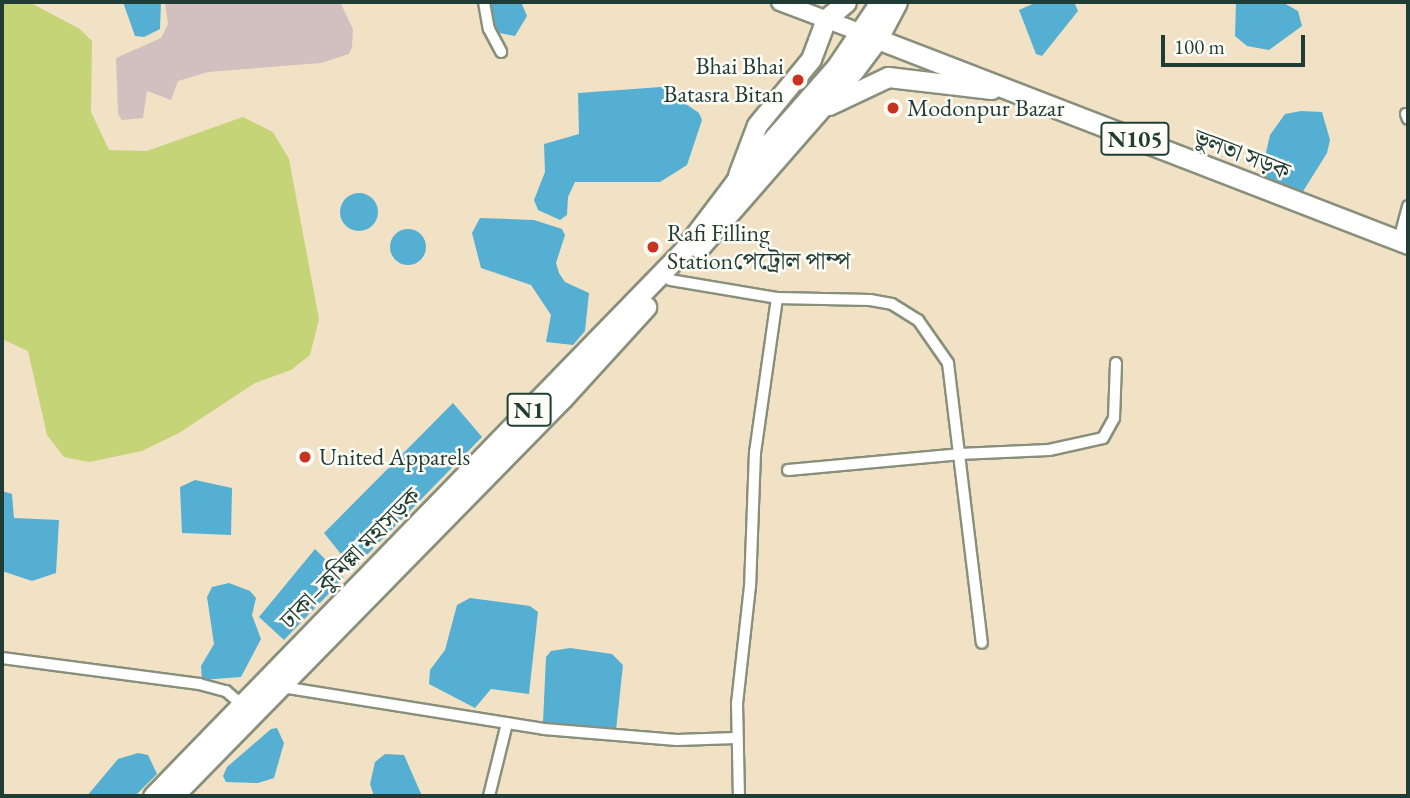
<!DOCTYPE html>
<html>
<head>
<meta charset="utf-8">
<style>
	body { margin:0 }
	#map { position:relative; width:1410px; height:798px; overflow:hidden; background:#f1e2c5; font-family:"EB Garamond","Noto Serif Bengali",serif }
	div>[style] { position:absolute }
	[style*='--x'] { left:calc(var(--x)*1px); top:calc(var(--y)*1px); width:calc(var(--w)*1px); rotate:calc(var(--a)*1deg) }
	.industrial>* { inset:0; background:#d2bfc0 }
	.green>* { inset:0; background:#c4d476 }
	.water>* { inset:0; background:#55afd2 }
	.round { border-radius:50% }
	.roads { filter:drop-shadow(2px 0 #88907c) drop-shadow(-2px 0 #88907c) drop-shadow(0 2px #88907c) drop-shadow(0 -2px #88907c) }
	.street>* { height:10px; margin:-5px; padding:0 5px; transform-origin:5px; border-radius:5px; background:#fff }
	.primary>* { height:16px; margin:-8px; padding:0 8px; transform-origin:8px; border-radius:8px; background:#fff }
	.highway>* { height:19px; margin:-9.5px; padding:0 9.5px; transform-origin:9.5px; border-radius:9.5px; background:#fff }
	.dots>* { width:19px; height:19px; translate:-50% -50%; box-sizing:border-box; border:4px solid #fdfcf7; border-radius:50% }
	span { translate:-50% -50%; white-space:nowrap; text-align:center; line-height:1.15; -webkit-text-stroke:5px #fdfcf7; paint-order:stroke }
	.shield-label span { padding:2px 5px; background:#fdfcf7; border:2px solid; border-radius:5px; -webkit-text-stroke-width:0 }
	.shield-label { font-size:23px; color:#1f3d34; font-weight:700 }
	.poi-label { font-size:24px; color:#1f3d34 }
	.right { translate:-100% -50%; text-align:right }
	.left { translate:0 -50%; text-align:left }
	.street-label { font-size:24px; color:#1f3d34 }
	.frame { position:absolute; inset:0; border:4px solid #1f3d34; pointer-events:none }
	.scale { position:absolute; left:1161px; top:35px; width:144px; height:32px; box-sizing:border-box; border:4px solid #1f3d34; border-top:0; padding-left:9px; font-size:21px; line-height:24px; white-space:nowrap; color:#1f3d34; -webkit-text-stroke:5px #fdfcf7; paint-order:stroke }
</style>
</head>
<body>
<div id="map">
	<div class="industrial">
		<i style="clip-path:polygon(165px 2px,340px 2px,353px 29px,352px 47px,349px 54px,321px 63px,208px 72px,178px 81px,171px 100px,147px 91px,143px 118px,122px 120px,118px 114px,116px 58px,161px 38px,168px 24px)"></i>
	</div>
	<div class="green">
		<i style="clip-path:polygon(2px 2px,29px 2px,80px 29px,92px 41px,91px 112px,109px 150px,147px 151px,243px 117px,273px 132px,289px 159px,319px 319px,310px 355px,291px 370px,255px 383px,179px 433px,142px 451px,89px 462px,64px 457px,47px 435px,28px 351px,2px 339px)"></i>
	</div>
	<div class="water">
		<i style="clip-path:polygon(123px 2px,161px 2px,160px 29px,144px 37px,135px 36px)"></i>
		<i style="clip-path:polygon(490px 2px,521px 2px,527px 16px,515px 36px,494px 32px)"></i>
		<i style="clip-path:polygon(1037px 2px,1074px 2px,1078px 11px,1042px 56px,1036px 54px,1019px 10px)"></i>
		<i style="clip-path:polygon(1236px 2px,1282px 2px,1298px 11px,1302px 26px,1269px 50px,1247px 46px,1235px 36px)"></i>
		<i style="clip-path:polygon(661px 87px,699px 113px,702px 120px,687px 165px,660px 182px,575px 182px,568px 197px,567px 215px,560px 220px,538px 210px,534px 200px,545px 172px,544px 144px,579px 134px,578px 93px)"></i>
		<i style="clip-path:polygon(1301px 111px,1322px 112px,1330px 140px,1327px 153px,1302px 193px,1295px 195px,1263px 185px,1261px 175px,1270px 135px,1285px 114px)"></i>
		<i class="round" style="left:340px;top:193px;width:38px;height:38px"></i>
		<i style="clip-path:polygon(480px 218px,534px 220px,562px 229px,565px 235px,556px 263px,559px 273px,565px 282px,589px 293px,585px 331px,573px 345px,546px 342px,551px 315px,531px 285px,481px 268px,472px 233px)"></i>
		<i class="round" style="left:390px;top:229px;width:36px;height:36px"></i>
		<i style="clip-path:polygon(453px 403px,482px 437px,353px 569px,324px 533px)"></i>
		<i style="clip-path:polygon(195px 480px,232px 488px,231px 535px,182px 533px,180px 487px)"></i>
		<i style="clip-path:polygon(2px 491px,12px 494px,14px 518px,59px 520px,56px 573px,32px 581px,2px 571px)"></i>
		<i style="clip-path:polygon(315px 549px,344px 578px,284px 640px,259px 617px)"></i>
		<i style="clip-path:polygon(229px 583px,250px 591px,256px 598px,252px 615px,261px 639px,241px 677px,202px 680px,201px 666px,214px 644px,207px 597px,212px 587px)"></i>
		<i style="clip-path:polygon(470px 598px,530px 606px,538px 612px,529px 694px,491px 689px,475px 708px,429px 684px,430px 670px,445px 650px,457px 605px)"></i>
		<i style="clip-path:polygon(570px 648px,612px 654px,623px 665px,616px 730px,543px 722px,546px 657px,551px 651px)"></i>
		<i style="clip-path:polygon(277px 728px,284px 743px,274px 778px,258px 783px,226px 782px,223px 776px,227px 767px,271px 729px)"></i>
		<i style="clip-path:polygon(138px 753px,148px 755px,157px 774px,135px 796px,87px 796px,118px 759px)"></i>
		<i style="clip-path:polygon(385px 754px,404px 755px,422px 796px,374px 796px,370px 784px,375px 762px)"></i>
	</div>
	<div class="roads">
		<div class="street">
			<i style="--x:484;--y:2;--w:27;--a:80"></i>
			<i style="--x:489;--y:29;--w:26;--a:62"></i>
			<i style="--x:1406;--y:114;--w:5;--a:68"></i>
			<i style="--x:1399;--y:240;--w:35;--a:-75"></i>
			<i style="--x:670;--y:280;--w:109;--a:9.5"></i>
			<i style="--x:777;--y:298;--w:156;--a:98.1"></i>
			<i style="--x:755;--y:452;--w:134;--a:92.1"></i>
			<i style="--x:750;--y:586;--w:118;--a:96.3"></i>
			<i style="--x:737;--y:703;--w:93;--a:88.8"></i>
			<i style="--x:777;--y:298;--w:93;--a:1.2"></i>
			<i style="--x:870;--y:300;--w:22;--a:10"></i>
			<i style="--x:892;--y:304;--w:31;--a:32"></i>
			<i style="--x:918;--y:320;--w:52;--a:55.1"></i>
			<i style="--x:948;--y:363;--w:92;--a:83.1"></i>
			<i style="--x:959;--y:454;--w:90;--a:-2.5"></i>
			<i style="--x:1049;--y:450;--w:55;--a:-12.5"></i>
			<i style="--x:1103;--y:438;--w:23;--a:-61"></i>
			<i style="--x:1114;--y:418;--w:55;--a:-87.9"></i>
			<i style="--x:788;--y:470;--w:172;--a:-5.3"></i>
			<i style="--x:959;--y:454;--w:190;--a:83.1"></i>
			<i style="--x:2;--y:658;--w:199;--a:7.5"></i>
			<i style="--x:199;--y:684;--w:28;--a:15"></i>
			<i style="--x:226;--y:691;--w:18;--a:41"></i>
			<i style="--x:282;--y:687;--w:265;--a:9.1"></i>
			<i style="--x:544;--y:729;--w:133;--a:4.7"></i>
			<i style="--x:677;--y:740;--w:59;--a:-1.9"></i>
			<i style="--x:489;--y:796;--w:75;--a:-76.1"></i>
		</div>
		<div class="primary">
			<i style="--x:780;--y:2;--w:88;--a:20.7"></i>
		</div>
		<div class="highway">
			<i style="--x:867;--y:35;--w:580;--a:21.12"></i>
			<i style="--x:829;--y:105;--w:65;--a:-25.4"></i>
			<i style="--x:888;--y:77;--w:104;--a:6.6"></i>
			<i style="--x:738;--y:175;--w:53;--a:-69.2"></i>
			<i style="--x:757;--y:125;--w:85;--a:-50.7"></i>
			<i style="--x:811;--y:59;--w:43;--a:-69.4"></i>
			<i style="--x:826;--y:19;--w:26;--a:-40"></i>
			<i style="--x:699;--y:248;--w:237;--a:-48.9"></i>
			<i style="--x:855;--y:69;--w:36;--a:-53"></i>
			<i style="--x:877;--y:40;--w:43;--a:-62.2"></i>
			<i style="--x:153;--y:796;--w:760;--a:-45.8"></i>
			<i style="--x:683;--y:251;--w:88;--a:-52.9"></i>
			<i style="--x:736;--y:181;--w:153;--a:-48.7"></i>
			<i style="--x:837;--y:66;--w:77;--a:-56.1"></i>
			<i style="--x:173;--y:796;--w:556;--a:-45.58"></i>
			<i style="--x:562;--y:399;--w:125;--a:-47.6"></i>
		</div>
	</div>
	<div class="dots">
		<i style="left:798px;top:80px;background:#c8321e"></i>
		<i style="left:893px;top:108px;background:#c8321e"></i>
		<i style="left:653px;top:247px;background:#c8321e"></i>
		<i style="left:305px;top:457px;background:#c8321e"></i>
	</div>
	<div class="shield-label">
		<span style="left:1135px;top:139px">N105</span>
		<span style="left:529px;top:410px">N1</span>
	</div>
	<div class="poi-label">
		<span class="right" style="left:784px;top:80px">Bhai Bhai<br>Batasra Bitan</span>
		<span class="left" style="left:907px;top:108px">Modonpur Bazar</span>
		<span class="left" style="left:667px;top:247px">Rafi Filling<br>Stationপেট্রোল পাম্প</span>
		<span class="left" style="left:319px;top:457px">United Apparels</span>
	</div>
	<div class="street-label">
		<span style="left:1242px;top:154px;rotate:21deg">ভুলতা সড়ক</span>
		<span style="left:350px;top:558px;rotate:-45deg">ঢাকা–কুমিল্লা মহাসড়ক</span>
	</div>
	<div class="frame"></div>
	<div class="scale">100 m</div>
</div>
</body>
</html>
